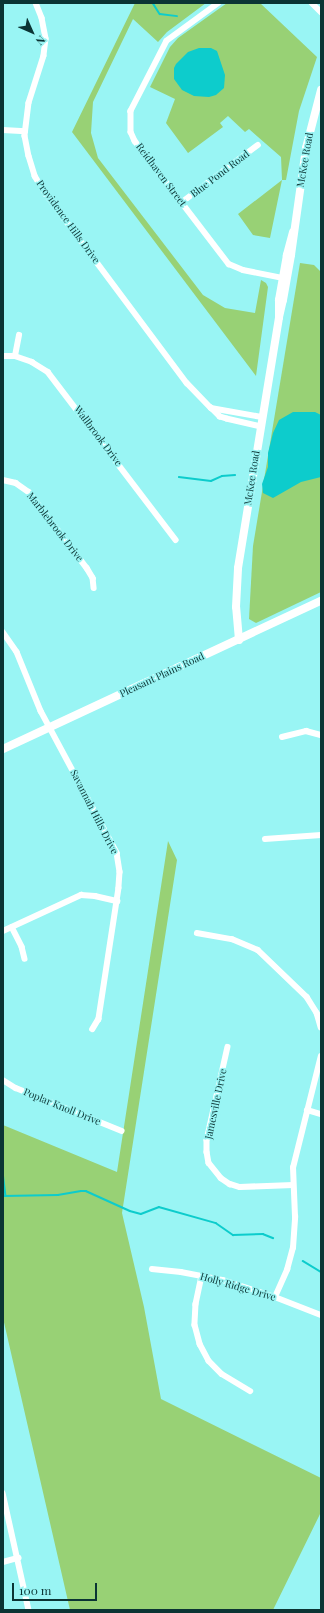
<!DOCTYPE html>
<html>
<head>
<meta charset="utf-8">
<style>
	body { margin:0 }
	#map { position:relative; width:324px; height:1613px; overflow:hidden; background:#99f5f4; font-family:"Playfair Display",serif }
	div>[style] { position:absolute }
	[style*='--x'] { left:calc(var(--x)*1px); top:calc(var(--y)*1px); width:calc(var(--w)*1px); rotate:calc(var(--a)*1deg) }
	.green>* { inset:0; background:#98d175 }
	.water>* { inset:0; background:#0dcccc }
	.stream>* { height:1.5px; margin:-0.75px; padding:0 0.75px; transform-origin:0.75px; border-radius:0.75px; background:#0dcccc }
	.street>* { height:5.5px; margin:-2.75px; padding:0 2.75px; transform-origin:2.75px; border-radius:2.75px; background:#fff }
	.secondary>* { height:8px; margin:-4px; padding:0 4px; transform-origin:4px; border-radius:4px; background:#fff }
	span { translate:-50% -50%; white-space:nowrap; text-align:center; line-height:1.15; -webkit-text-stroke:3px #99f5f4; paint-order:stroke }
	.street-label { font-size:10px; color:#0b3434 }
	.frame { position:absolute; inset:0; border:4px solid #0b3434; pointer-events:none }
	.north { position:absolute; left:12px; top:12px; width:40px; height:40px; -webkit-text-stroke:3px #99f5f4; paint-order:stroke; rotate:135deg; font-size:11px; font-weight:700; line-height:16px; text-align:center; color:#0b3434 }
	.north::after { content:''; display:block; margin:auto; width:14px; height:18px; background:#0b3434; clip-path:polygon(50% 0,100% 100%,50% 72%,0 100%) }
	.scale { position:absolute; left:12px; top:1583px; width:85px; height:18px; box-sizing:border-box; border:2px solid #0b3434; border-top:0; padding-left:5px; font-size:12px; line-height:14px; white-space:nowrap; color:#0b3434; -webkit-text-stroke:3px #99f5f4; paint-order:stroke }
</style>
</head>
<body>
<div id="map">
	<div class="green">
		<i style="clip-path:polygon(135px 3px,206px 3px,167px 32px,158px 42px,133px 19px,93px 102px,91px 133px,98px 158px,203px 295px,225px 308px,255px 313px,261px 280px,266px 283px,268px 287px,256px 376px,72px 132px)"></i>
		<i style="clip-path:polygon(227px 3px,260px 3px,317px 57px,299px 111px,286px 180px,282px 180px,270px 238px,253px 235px,238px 214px,282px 180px,281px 157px,249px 129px,245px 132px,228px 116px,220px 123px,223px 127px,188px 153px,166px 123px,175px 99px,150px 87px,170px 47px,178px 38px)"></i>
		<i style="clip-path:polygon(300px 263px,314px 265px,321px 272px,321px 592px,256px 623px,249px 619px,253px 546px)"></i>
		<i style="clip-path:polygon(168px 841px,177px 860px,122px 1213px,144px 1307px,161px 1399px,321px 1478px,321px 1512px,273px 1610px,70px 1610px,3px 1318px,3px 1125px,117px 1172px)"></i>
	</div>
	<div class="water">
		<i style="clip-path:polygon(199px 48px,211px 48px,217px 51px,225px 75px,224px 88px,216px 95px,209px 97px,194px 96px,182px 90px,174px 79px,174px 68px,176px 64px,188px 52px)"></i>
		<i style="clip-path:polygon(293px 412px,315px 412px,321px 415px,321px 477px,301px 482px,273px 498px,263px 493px,262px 484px,268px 467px,268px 453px,273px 433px,279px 420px)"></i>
	</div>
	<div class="stream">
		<i style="--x:153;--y:3;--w:13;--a:58"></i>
		<i style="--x:160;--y:14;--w:17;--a:7"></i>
		<i style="--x:179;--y:477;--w:32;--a:7"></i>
		<i style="--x:211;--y:481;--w:12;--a:-24"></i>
		<i style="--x:222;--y:476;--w:13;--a:-4"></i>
		<i style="--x:3;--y:1172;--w:24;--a:83"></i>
		<i style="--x:3;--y:1196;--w:55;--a:-1"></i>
		<i style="--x:58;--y:1195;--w:23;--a:-10"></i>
		<i style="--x:81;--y:1191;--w:5;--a:0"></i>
		<i style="--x:86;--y:1191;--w:48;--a:24.4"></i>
		<i style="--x:130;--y:1211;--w:11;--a:15"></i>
		<i style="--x:141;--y:1214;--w:19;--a:-21"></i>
		<i style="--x:159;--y:1207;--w:59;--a:15.7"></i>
		<i style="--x:216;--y:1223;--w:21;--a:35"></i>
		<i style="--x:233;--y:1235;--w:30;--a:-2"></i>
		<i style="--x:263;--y:1234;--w:11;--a:22"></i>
		<i style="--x:303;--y:1261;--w:21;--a:31"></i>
	</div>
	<div class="street">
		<i style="--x:36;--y:3;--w:16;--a:68"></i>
		<i style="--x:42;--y:18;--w:21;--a:79"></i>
		<i style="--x:46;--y:39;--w:17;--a:97"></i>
		<i style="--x:44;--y:56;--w:49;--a:107.7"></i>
		<i style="--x:29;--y:103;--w:33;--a:97"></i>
		<i style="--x:25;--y:136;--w:20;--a:79"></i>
		<i style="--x:29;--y:156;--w:21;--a:73"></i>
		<i style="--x:35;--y:176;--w:21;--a:59"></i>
		<i style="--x:46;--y:194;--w:236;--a:53.3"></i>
		<i style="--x:187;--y:383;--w:35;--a:46"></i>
		<i style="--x:219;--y:3;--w:64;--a:143.8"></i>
		<i style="--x:167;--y:41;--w:79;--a:117.2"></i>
		<i style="--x:131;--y:111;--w:21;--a:90"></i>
		<i style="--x:131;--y:132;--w:10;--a:66"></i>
		<i style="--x:135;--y:141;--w:15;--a:53"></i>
		<i style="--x:144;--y:153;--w:140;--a:52.6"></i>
		<i style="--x:229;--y:264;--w:15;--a:23"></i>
		<i style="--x:243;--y:270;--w:41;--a:11.3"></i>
		<i style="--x:312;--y:3;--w:13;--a:45"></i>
		<i style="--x:3;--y:130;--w:22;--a:3"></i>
		<i style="--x:181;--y:203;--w:96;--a:-37"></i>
		<i style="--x:3;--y:356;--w:12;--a:0"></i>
		<i style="--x:15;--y:356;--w:18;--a:19"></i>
		<i style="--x:32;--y:362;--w:19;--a:32"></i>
		<i style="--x:48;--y:372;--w:211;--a:52.7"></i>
		<i style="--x:15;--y:356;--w:21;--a:-79"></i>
		<i style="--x:261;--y:427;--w:35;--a:-167"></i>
		<i style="--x:227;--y:419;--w:7;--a:-164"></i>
		<i style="--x:220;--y:417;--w:13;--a:-135"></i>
		<i style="--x:211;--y:408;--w:52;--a:10"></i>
		<i style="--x:3;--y:480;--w:13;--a:13"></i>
		<i style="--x:16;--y:483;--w:16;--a:35"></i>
		<i style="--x:29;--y:492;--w:96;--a:52.7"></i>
		<i style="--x:87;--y:568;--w:12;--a:59"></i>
		<i style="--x:93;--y:578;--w:10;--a:84"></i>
		<i style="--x:3;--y:632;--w:24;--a:55"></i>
		<i style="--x:17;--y:652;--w:64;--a:67.9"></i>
		<i style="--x:41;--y:711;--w:161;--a:61.8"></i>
		<i style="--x:117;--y:853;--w:19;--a:81"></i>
		<i style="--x:120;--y:872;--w:16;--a:94"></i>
		<i style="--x:119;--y:888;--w:133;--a:98.7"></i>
		<i style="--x:99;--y:1019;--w:12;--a:121"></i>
		<i style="--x:282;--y:737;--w:25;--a:-14"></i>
		<i style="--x:306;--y:731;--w:16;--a:15"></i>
		<i style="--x:265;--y:839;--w:56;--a:-4.1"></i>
		<i style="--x:12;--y:927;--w:22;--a:63"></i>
		<i style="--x:22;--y:947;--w:12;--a:76"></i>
		<i style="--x:3;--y:931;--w:86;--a:-24.8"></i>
		<i style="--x:81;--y:895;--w:14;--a:4"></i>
		<i style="--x:95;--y:896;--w:23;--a:13"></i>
		<i style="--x:197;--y:933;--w:36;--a:10"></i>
		<i style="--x:232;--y:939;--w:28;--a:23"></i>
		<i style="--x:258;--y:950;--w:68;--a:43.8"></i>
		<i style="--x:307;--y:997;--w:19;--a:58"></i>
		<i style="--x:317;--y:1013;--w:15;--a:74"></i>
		<i style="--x:228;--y:1047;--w:95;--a:102.7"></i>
		<i style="--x:207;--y:1140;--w:12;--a:90"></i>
		<i style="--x:207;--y:1152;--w:11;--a:80"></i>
		<i style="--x:209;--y:1163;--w:19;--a:51"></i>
		<i style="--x:221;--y:1178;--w:11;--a:34"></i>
		<i style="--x:230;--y:1184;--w:10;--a:17"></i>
		<i style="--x:240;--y:1187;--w:53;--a:-2.2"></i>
		<i style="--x:3;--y:1080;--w:15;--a:32"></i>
		<i style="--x:16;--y:1088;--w:114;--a:22.1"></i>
		<i style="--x:307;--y:1110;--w:15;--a:16"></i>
		<i style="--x:152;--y:1269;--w:29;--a:6"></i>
		<i style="--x:181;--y:1272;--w:43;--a:10.8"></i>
		<i style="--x:223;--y:1280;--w:55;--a:18.1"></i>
		<i style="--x:275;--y:1297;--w:49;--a:21.4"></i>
		<i style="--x:202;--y:1276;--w:29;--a:102"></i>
		<i style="--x:196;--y:1304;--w:21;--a:93"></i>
		<i style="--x:195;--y:1325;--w:20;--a:75"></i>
		<i style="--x:200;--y:1344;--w:19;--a:62"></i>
		<i style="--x:209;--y:1361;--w:18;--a:45"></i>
		<i style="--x:222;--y:1374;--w:33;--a:31"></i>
		<i style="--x:275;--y:1297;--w:30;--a:-66"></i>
		<i style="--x:287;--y:1270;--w:23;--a:-75"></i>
		<i style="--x:293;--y:1248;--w:31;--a:-86"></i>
		<i style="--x:295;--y:1217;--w:49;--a:-92.3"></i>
		<i style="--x:293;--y:1168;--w:115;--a:-76"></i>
		<i style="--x:3;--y:1493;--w:120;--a:77.5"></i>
		<i style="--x:3;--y:1562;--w:16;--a:-15"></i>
	</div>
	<div class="secondary">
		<i style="--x:293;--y:232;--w:24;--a:105"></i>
		<i style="--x:287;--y:255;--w:46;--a:100.1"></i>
		<i style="--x:279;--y:300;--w:17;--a:90"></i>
		<i style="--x:279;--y:317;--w:17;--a:-77"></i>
		<i style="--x:283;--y:300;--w:46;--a:-79.9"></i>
		<i style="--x:291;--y:255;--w:108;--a:-82"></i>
		<i style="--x:306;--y:148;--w:60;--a:-75.5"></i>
		<i style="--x:239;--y:640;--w:33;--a:-95"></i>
		<i style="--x:236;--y:607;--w:39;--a:-87"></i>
		<i style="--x:238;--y:568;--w:254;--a:-80.7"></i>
		<i style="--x:3;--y:749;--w:351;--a:-25"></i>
	</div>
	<div class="street-label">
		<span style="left:305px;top:160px;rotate:-80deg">McKee Road</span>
		<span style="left:220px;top:174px;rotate:-37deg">Blue Pond Road</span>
		<span style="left:161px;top:175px;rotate:53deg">Reidhaven Street</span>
		<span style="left:68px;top:222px;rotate:54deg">Providence Hills Drive</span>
		<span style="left:98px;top:436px;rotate:53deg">Wallbrook Drive</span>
		<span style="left:252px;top:478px;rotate:-81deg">McKee Road</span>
		<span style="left:55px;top:527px;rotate:52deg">Marblebrook Drive</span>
		<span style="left:162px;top:675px;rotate:-25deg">Pleasant Plains Road</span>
		<span style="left:94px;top:812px;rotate:63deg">Savannah Hills Drive</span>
		<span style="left:216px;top:1104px;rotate:-78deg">Jamesville Drive</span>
		<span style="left:62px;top:1107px;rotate:22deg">Poplar Knoll Drive</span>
		<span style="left:238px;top:1287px;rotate:16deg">Holly Ridge Drive</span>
	</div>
	<div class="frame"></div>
	<div class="north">N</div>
	<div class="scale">100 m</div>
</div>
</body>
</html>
